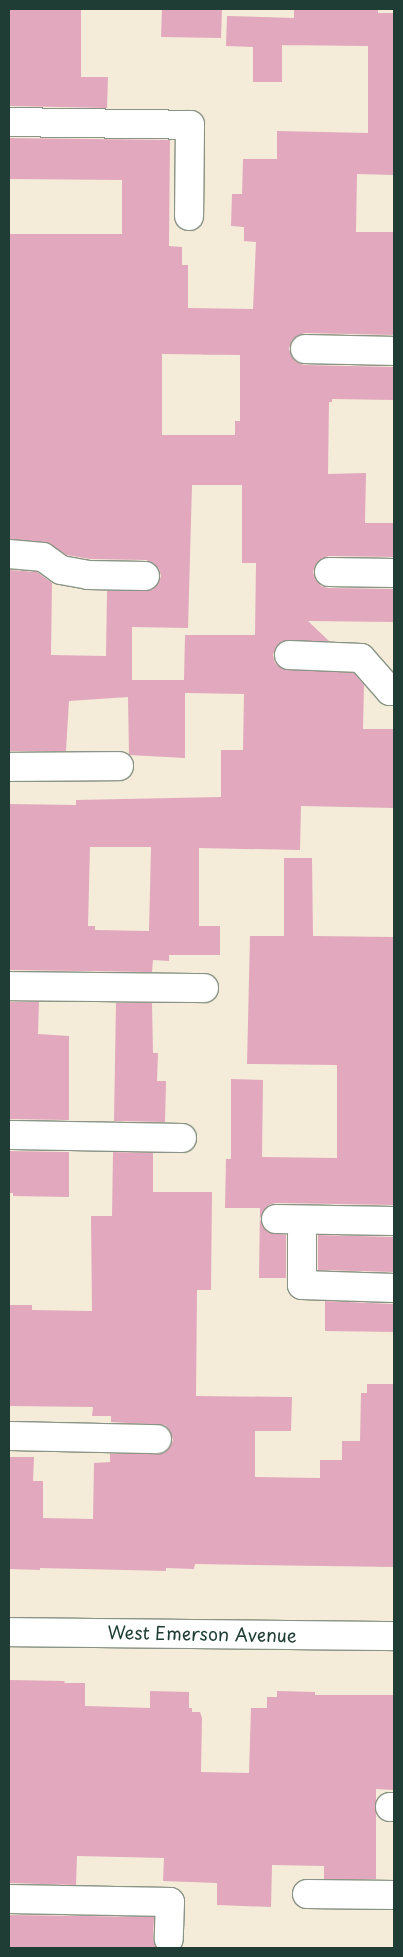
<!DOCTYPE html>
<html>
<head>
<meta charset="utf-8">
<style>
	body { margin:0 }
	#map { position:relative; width:403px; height:1957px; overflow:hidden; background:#f4ecd8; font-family:"Playpen Sans",sans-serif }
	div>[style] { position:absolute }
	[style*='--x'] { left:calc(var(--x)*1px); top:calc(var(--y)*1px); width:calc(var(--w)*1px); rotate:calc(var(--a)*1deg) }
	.building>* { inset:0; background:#e2a8bd }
	.roads { filter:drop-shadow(1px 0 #8a9486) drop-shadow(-1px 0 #8a9486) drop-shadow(0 1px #8a9486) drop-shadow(0 -1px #8a9486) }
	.minor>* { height:28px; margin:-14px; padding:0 14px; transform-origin:14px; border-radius:14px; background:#fff }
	span { translate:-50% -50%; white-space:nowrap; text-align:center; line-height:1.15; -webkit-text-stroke:5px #fff; paint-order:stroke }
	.street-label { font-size:18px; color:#1f3d34 }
	.frame { position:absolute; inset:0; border:10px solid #1f3d34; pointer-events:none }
</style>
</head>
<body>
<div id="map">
	<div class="building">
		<i style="clip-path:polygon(9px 9px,81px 9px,81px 77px,108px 77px,107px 108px,9px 106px)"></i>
		<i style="clip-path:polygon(162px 9px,222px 9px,221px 38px,161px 37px)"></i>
		<i style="clip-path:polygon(evenodd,294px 9px,378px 9px,378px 13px,394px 13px,394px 175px,357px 174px,356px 232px,394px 232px,394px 335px,305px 333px,297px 336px,292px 340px,289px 349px,292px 357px,296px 362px,304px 365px,394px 367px,394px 400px,332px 399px,332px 402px,329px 402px,328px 474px,366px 473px,365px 523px,394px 523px,394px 557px,329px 556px,321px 559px,316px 564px,313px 572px,316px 580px,321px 586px,328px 588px,394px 589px,394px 622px,308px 621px,329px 641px,282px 641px,276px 647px,273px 655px,275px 663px,281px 668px,354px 673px,364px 685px,363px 729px,394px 729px,394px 808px,301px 806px,300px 850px,199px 848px,199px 926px,220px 926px,220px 955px,169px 955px,169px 961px,153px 960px,152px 972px,9px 970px,9px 804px,76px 805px,76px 800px,221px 797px,221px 750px,243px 750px,244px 694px,185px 693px,185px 758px,129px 755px,128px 697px,69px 701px,66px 751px,9px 751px,9px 570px,37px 572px,52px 583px,51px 655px,106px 656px,107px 591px,152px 590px,158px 584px,161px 576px,159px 569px,153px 563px,146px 560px,90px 559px,67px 555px,45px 542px,9px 539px,9px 234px,122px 234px,122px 180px,9px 179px,9px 138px,170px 140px,169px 246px,182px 247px,182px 265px,188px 265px,188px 308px,253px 309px,256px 242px,244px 241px,244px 227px,231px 226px,232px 194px,242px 194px,243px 159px,277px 159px,277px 131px,368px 133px,368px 46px,282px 45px,282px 82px,253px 82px,253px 47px,226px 46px,227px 16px,294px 18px,294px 9px,162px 354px,240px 355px,240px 421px,235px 421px,235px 435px,162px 435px,162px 354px,294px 9px,192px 485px,242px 485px,242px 563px,256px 563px,255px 635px,185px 635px,184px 680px,132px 680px,132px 627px,188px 628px,192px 485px,294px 9px,90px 847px,151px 847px,149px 931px,95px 930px,95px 926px,88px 926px,90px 847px)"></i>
		<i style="clip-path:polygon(284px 858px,312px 858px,313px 936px,394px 937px,394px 1205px,276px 1203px,269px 1205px,263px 1211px,260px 1219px,263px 1227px,268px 1232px,286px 1235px,286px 1278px,259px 1278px,260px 1208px,225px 1208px,226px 1159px,231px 1159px,231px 1079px,263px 1080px,262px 1157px,337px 1158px,337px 1065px,247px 1064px,250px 936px,284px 936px)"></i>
		<i style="clip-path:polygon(9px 1002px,39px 1002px,38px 1034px,69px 1036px,69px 1120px,9px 1119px)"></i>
		<i style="clip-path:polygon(116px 1003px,152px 1003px,153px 1053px,158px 1053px,157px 1081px,166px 1081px,165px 1122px,114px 1121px)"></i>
		<i style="clip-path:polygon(9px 1151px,69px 1152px,69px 1197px,13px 1196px,13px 1193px,9px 1193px)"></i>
		<i style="clip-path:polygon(113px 1152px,153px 1153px,153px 1192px,212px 1192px,211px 1290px,197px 1290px,196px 1396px,292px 1397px,291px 1431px,255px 1431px,255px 1477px,320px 1478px,320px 1460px,342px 1460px,342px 1441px,360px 1441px,361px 1393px,367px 1393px,367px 1384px,394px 1384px,394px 1567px,195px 1564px,194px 1569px,166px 1568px,166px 1571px,40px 1568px,40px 1570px,9px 1569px,9px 1457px,34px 1457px,33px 1481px,43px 1481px,43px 1518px,93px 1519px,94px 1463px,110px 1462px,110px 1454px,164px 1453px,170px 1447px,173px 1440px,170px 1431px,165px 1425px,111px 1422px,111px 1416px,92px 1416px,93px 1407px,9px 1406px,9px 1305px,32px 1305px,32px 1310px,92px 1311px,91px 1216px,112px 1216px)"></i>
		<i style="clip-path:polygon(318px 1235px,394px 1237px,394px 1272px,318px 1270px)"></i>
		<i style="clip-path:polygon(325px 1301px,394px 1304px,394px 1332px,325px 1331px)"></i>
		<i style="clip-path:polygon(9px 1680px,65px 1681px,64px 1683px,85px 1683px,85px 1706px,150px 1708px,150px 1691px,189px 1692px,189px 1708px,192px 1708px,192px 1712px,200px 1712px,202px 1718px,201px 1772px,249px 1773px,251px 1708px,267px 1708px,267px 1697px,277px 1697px,277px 1691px,315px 1692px,315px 1695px,394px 1695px,394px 1790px,376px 1789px,376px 1879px,324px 1879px,324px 1866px,272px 1865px,271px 1907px,217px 1905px,217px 1883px,163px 1881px,164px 1858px,77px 1856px,76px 1885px,9px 1883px)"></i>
		<i style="clip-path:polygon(9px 1915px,154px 1917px,153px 1939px,157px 1948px,9px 1948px)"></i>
	</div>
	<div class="roads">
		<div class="minor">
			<i style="--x:9;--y:122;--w:181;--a:0.9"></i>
			<i style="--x:190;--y:125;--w:91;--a:90.6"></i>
			<i style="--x:305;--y:349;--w:89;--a:1.3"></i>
			<i style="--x:9;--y:554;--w:34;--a:5"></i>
			<i style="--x:43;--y:557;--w:22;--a:36"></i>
			<i style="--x:61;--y:570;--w:27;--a:10"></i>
			<i style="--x:88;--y:575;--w:57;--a:1"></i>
			<i style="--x:329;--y:572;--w:65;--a:0.9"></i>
			<i style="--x:289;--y:655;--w:72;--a:2.4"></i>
			<i style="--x:361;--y:658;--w:44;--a:48.7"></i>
			<i style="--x:390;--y:691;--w:4;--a:0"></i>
			<i style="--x:9;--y:767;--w:110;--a:-0.5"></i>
			<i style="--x:9;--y:986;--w:195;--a:0.6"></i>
			<i style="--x:9;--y:1135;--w:173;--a:1"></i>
			<i style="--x:276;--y:1219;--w:118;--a:1"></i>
			<i style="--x:302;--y:1235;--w:50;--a:90"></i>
			<i style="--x:302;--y:1285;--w:92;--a:1.9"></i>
			<i style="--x:9;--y:1436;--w:148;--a:1.2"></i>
			<i style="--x:9;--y:1632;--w:385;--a:0.6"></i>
			<i style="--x:390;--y:1807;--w:4;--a:0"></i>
			<i style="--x:307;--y:1894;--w:87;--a:0.7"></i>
			<i style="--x:9;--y:1899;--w:161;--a:1.1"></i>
			<i style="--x:170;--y:1902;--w:37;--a:92"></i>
		</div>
	</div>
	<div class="street-label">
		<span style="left:202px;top:1634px;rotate:1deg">West Emerson Avenue</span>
	</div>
	<div class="frame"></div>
</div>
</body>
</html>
